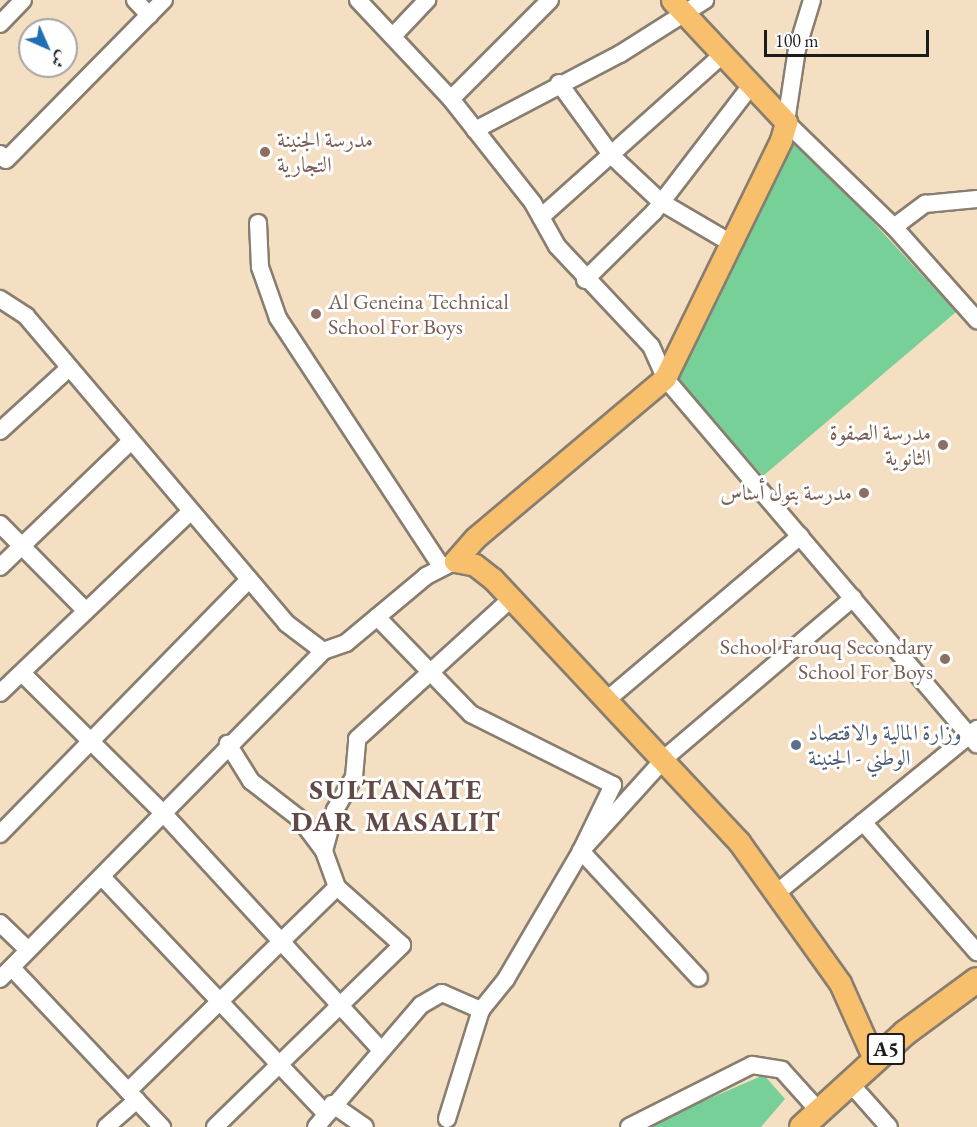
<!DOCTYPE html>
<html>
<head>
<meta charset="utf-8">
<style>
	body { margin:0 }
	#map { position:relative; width:977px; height:1127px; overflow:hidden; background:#f4dfc3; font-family:"EB Garamond",Amiri,serif }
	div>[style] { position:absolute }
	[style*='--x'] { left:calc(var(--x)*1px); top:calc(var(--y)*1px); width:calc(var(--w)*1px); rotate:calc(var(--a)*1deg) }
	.green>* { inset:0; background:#76d097 }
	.roads { filter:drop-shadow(2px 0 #887e70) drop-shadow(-2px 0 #887e70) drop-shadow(0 2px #887e70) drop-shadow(0 -2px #887e70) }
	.minor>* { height:16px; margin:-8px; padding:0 8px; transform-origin:8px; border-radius:8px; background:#fff }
	.major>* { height:21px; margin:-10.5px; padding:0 10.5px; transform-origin:10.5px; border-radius:10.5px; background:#f8bf6c }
	.highway>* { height:24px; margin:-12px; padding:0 12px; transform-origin:12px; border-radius:12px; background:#f8bf6c }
	.dots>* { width:16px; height:16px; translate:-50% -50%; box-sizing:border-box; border:3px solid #fff; border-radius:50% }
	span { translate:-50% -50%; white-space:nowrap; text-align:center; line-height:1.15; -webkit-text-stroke:6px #fff; paint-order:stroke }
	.shield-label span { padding:2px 4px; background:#fff; border:2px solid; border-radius:4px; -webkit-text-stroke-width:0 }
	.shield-label { font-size:21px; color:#1c1c1c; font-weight:700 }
	.education-label { font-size:22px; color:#785e54 }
	.left { translate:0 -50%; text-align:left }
	.right { translate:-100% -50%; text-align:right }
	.service-label { font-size:22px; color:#4e5e75 }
	.district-label { font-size:28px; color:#624946; font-weight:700; letter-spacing:1.5px }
	.north { position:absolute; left:18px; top:18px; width:60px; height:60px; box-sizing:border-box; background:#fff; border:2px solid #a4a4a4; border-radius:50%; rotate:135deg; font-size:16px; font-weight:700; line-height:24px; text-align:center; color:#1c1c1c }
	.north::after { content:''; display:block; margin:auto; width:21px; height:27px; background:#1f6fb2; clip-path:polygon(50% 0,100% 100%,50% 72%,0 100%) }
	.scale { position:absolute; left:764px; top:30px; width:165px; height:27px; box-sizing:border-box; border:3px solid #1c1c1c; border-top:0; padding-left:8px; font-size:18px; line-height:21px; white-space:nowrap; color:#1c1c1c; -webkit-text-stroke:4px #fff; paint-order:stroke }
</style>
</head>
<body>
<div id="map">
	<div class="green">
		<i style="clip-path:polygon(792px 134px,956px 312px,763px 476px,672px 374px)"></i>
		<i style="clip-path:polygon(764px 1075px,785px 1099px,761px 1127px,643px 1127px)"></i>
	</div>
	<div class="roads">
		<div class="minor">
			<i style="--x:135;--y:0;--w:21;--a:47"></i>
			<i style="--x:358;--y:0;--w:136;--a:46.8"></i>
			<i style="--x:451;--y:99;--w:132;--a:51.7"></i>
			<i style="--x:533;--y:203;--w:49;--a:60.8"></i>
			<i style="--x:557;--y:246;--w:137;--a:46.8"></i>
			<i style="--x:651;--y:346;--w:35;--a:66"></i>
			<i style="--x:665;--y:378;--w:481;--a:49.6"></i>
			<i style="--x:812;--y:0;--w:51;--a:107"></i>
			<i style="--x:797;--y:49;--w:74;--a:98.6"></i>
			<i style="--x:786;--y:122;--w:151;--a:44.2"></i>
			<i style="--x:894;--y:227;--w:125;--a:48.3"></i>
			<i style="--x:0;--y:24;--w:33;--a:-46"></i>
			<i style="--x:393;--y:36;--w:50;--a:-46.6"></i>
			<i style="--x:559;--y:83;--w:90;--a:54"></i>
			<i style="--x:612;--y:156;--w:67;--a:43.2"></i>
			<i style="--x:661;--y:202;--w:81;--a:30.4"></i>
			<i style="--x:451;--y:99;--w:140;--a:-45"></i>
			<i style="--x:475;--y:130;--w:164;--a:-27.7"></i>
			<i style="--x:620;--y:54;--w:101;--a:-32.4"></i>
			<i style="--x:0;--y:154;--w:8;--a:45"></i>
			<i style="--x:6;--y:160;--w:225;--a:-45.4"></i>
			<i style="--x:541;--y:217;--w:240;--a:-41.8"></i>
			<i style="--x:258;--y:223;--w:44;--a:87.4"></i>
			<i style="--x:260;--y:267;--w:54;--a:70.6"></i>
			<i style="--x:278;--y:318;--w:297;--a:56.7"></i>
			<i style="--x:894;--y:227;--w:39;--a:-37"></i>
			<i style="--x:925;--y:204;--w:52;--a:-5.5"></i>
			<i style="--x:585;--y:280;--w:97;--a:-44.6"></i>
			<i style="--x:654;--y:212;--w:158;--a:-52.5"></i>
			<i style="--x:0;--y:299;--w:31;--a:33"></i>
			<i style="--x:26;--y:316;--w:402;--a:49.7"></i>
			<i style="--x:286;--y:623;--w:46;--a:37.1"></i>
			<i style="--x:323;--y:651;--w:24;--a:-19"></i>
			<i style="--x:346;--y:643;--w:104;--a:-39.9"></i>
			<i style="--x:426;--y:576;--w:33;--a:-27"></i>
			<i style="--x:0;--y:431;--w:93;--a:-42.4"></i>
			<i style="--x:0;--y:524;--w:121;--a:45.3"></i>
			<i style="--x:0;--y:567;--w:180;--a:-43.9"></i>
			<i style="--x:377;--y:617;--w:135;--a:45.9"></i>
			<i style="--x:471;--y:714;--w:159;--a:26.6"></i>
			<i style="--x:613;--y:785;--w:73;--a:115.9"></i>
			<i style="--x:581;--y:851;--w:173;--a:47.1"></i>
			<i style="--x:22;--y:673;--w:200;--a:44.8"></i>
			<i style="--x:164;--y:814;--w:319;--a:47.4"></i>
			<i style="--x:0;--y:693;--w:261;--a:-43.6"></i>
			<i style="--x:608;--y:699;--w:252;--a:-40.3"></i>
			<i style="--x:863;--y:822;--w:173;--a:48.8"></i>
			<i style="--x:0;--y:834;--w:356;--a:-45.6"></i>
			<i style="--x:324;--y:851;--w:42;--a:-75"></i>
			<i style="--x:335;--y:810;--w:38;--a:-60"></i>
			<i style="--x:354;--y:777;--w:38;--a:-85"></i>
			<i style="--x:357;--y:739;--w:210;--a:-42.3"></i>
			<i style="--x:103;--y:878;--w:323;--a:46.6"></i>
			<i style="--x:779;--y:891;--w:256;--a:-39.3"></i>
			<i style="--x:0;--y:923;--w:39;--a:44"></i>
			<i style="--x:12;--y:968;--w:219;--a:46.7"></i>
			<i style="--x:0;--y:979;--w:460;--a:-45.4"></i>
			<i style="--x:849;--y:1082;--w:60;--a:48.4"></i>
			<i style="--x:128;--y:1091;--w:292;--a:-44.3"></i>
			<i style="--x:332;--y:1104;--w:40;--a:34.9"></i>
			<i style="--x:447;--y:1119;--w:114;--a:-72.7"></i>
			<i style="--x:106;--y:1127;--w:41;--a:-41.1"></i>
			<i style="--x:215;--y:1127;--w:261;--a:-44.2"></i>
			<i style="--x:402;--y:945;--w:87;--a:-138.3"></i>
			<i style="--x:337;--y:887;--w:38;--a:-110"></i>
			<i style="--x:324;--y:851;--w:40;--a:-127"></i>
			<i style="--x:300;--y:819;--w:62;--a:-142.2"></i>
			<i style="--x:251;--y:781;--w:44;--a:-121.9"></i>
			<i style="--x:316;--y:1127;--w:161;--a:-49.3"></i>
			<i style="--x:421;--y:1005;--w:24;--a:-30"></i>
			<i style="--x:442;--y:993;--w:43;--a:23.6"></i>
			<i style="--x:481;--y:1010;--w:40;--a:-51"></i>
			<i style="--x:506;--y:979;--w:148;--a:-59.6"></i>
			<i style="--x:581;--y:851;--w:125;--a:-47.9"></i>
			<i style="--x:665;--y:758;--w:247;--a:-40.4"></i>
			<i style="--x:629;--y:1127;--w:138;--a:-26.8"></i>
			<i style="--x:752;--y:1065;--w:30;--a:9"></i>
			<i style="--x:782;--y:1070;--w:54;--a:48"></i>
		</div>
		<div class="major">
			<i style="--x:455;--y:561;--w:30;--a:-49"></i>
			<i style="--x:475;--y:538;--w:248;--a:-40.1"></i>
			<i style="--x:665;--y:378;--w:265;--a:-64"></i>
			<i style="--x:781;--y:140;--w:19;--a:-74"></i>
			<i style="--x:786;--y:122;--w:167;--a:-133.1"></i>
			<i style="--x:455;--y:561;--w:20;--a:11"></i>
			<i style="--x:475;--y:565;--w:23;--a:38"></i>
			<i style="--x:493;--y:579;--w:360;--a:46.9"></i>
			<i style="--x:739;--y:842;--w:173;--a:54.4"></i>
			<i style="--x:840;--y:983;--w:83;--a:65.9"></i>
		</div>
		<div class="highway">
			<i style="--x:802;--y:1127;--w:139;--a:-42.4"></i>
			<i style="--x:905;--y:1033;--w:89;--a:-36.4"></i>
		</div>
	</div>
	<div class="dots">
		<i style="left:265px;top:152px;background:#8d6e63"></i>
		<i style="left:316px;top:314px;background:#8d6e63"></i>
		<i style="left:943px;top:445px;background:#8d6e63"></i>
		<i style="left:864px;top:493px;background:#8d6e63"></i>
		<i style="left:945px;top:659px;background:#8d6e63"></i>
		<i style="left:796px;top:745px;background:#5c6f8a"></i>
	</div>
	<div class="shield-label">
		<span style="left:886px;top:1049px">A5</span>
	</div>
	<div class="education-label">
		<span class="left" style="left:277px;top:152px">مدرسة الجنينة<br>التجارية</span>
		<span class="left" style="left:328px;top:314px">Al Geneina Technical<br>School For Boys</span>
		<span class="right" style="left:931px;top:445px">مدرسة الصفوة<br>الثانوية</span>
		<span class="right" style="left:852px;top:493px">مدرسة بتول أساس</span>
		<span class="right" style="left:933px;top:659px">School Farouq Secondary<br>School For Boys</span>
	</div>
	<div class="service-label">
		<span class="left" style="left:808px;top:745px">وزارة المالية والاقتصاد<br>الوطني - الجنينة</span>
	</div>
	<div class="district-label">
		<span style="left:396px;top:805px">SULTANATE<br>DAR MASALIT</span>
	</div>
	<div class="north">ش</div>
	<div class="scale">100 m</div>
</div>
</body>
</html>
